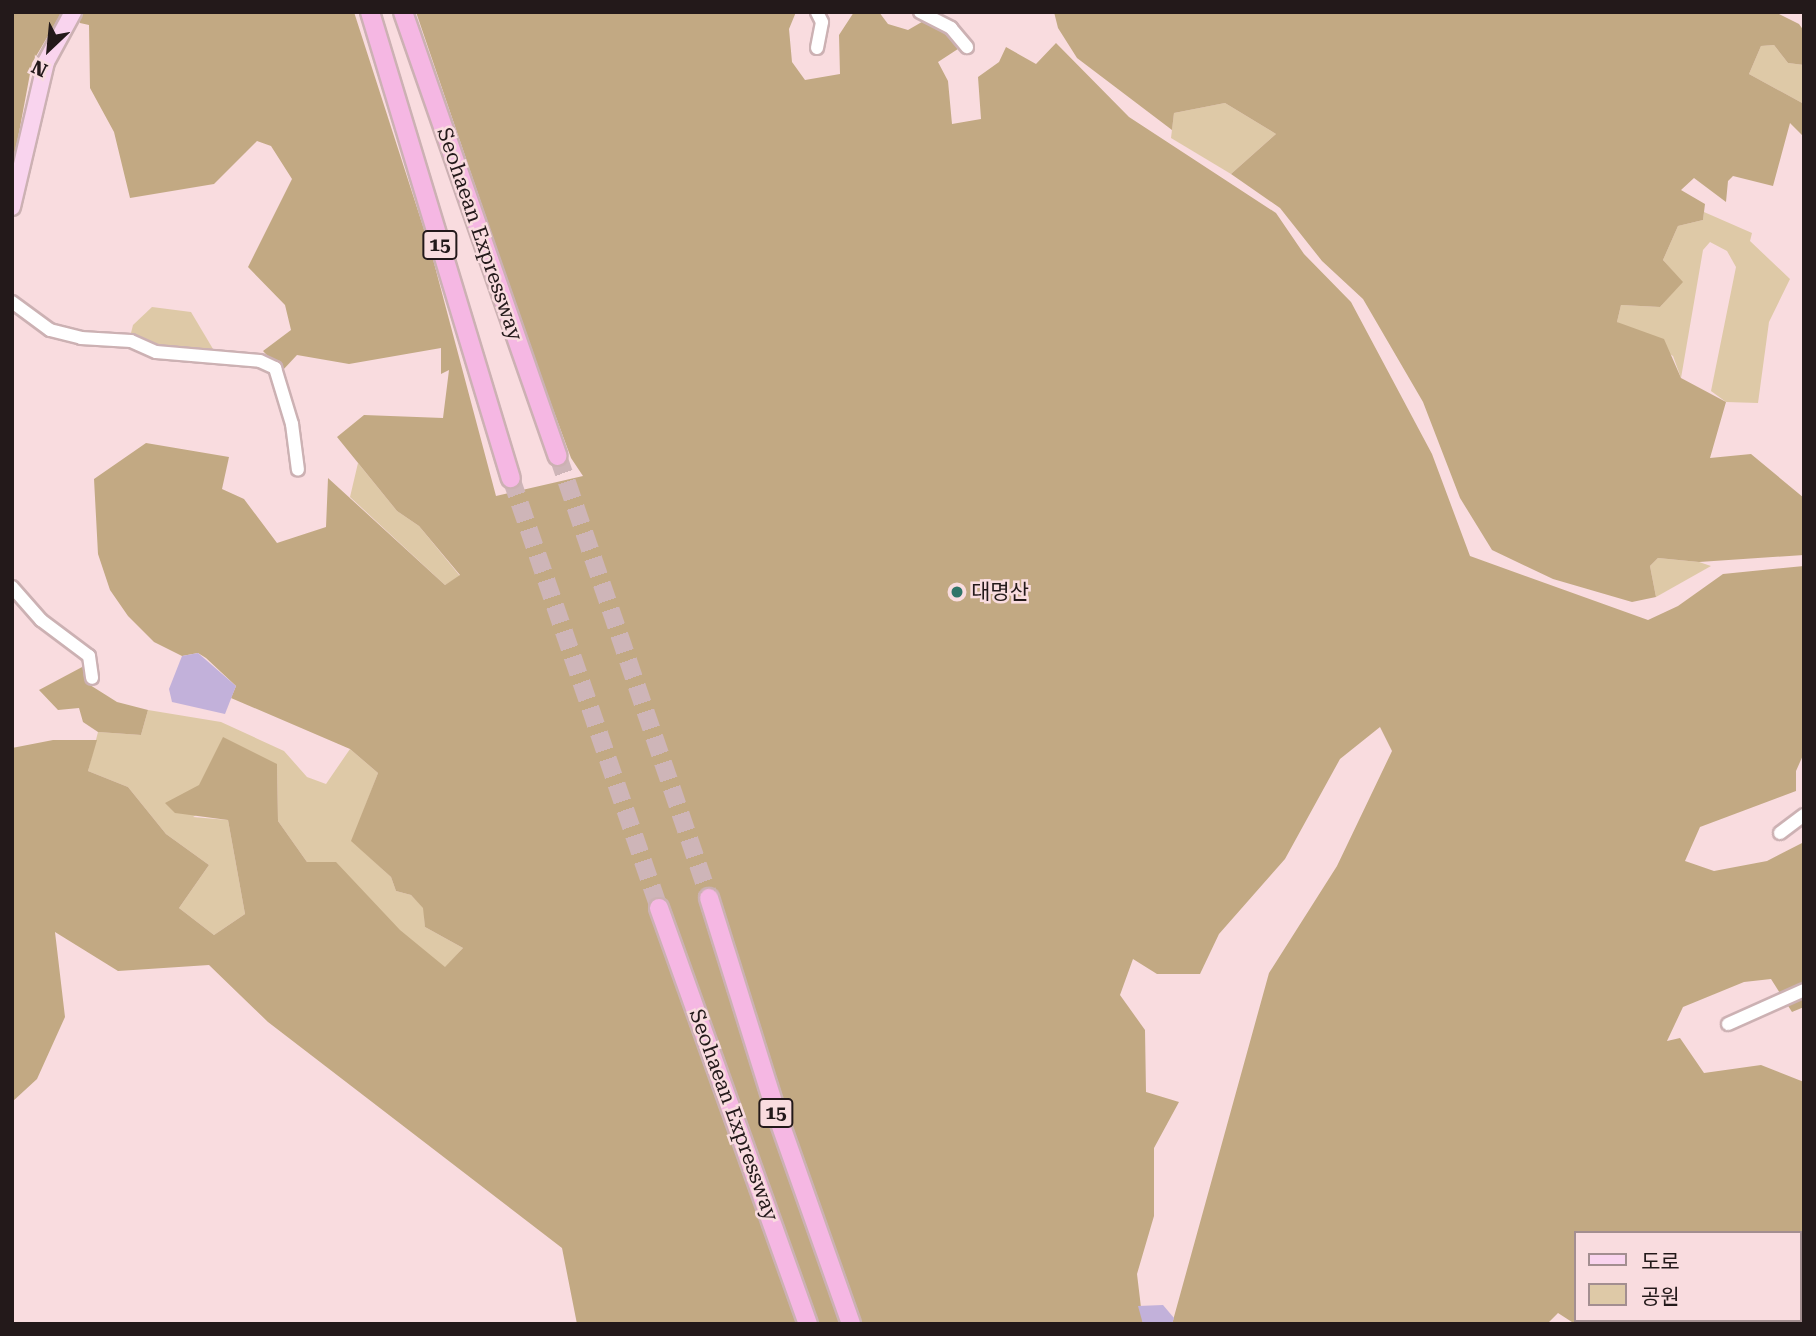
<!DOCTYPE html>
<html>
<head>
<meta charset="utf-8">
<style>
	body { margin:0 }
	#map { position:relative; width:1816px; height:1336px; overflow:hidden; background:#f9dcdf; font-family:"Roboto Serif","Noto Sans KR",serif }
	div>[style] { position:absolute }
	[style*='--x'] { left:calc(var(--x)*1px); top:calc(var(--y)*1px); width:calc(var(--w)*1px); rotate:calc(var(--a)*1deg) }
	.green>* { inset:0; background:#dec9a7 }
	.forest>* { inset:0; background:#c2a983 }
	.water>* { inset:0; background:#c2b1da }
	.highway-tunnel>* { height:18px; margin-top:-9px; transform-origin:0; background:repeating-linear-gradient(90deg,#ceb5b8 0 18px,transparent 0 27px) }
	.roads { filter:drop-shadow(2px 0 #ccb1b3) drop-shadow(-2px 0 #ccb1b3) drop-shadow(0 2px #ccb1b3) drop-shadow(0 -2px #ccb1b3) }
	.minor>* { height:12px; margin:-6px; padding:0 6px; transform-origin:6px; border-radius:6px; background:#fff }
	.major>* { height:16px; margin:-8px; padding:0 8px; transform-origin:8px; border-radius:8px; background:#f9d4ee }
	.highway>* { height:18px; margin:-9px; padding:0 9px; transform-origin:9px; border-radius:9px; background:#f5b7e3 }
	.dots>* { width:19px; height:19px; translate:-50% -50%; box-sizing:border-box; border:4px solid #f9dcdf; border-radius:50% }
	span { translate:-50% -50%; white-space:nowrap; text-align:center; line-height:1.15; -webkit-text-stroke:5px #f9dcdf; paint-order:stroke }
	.shield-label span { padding:2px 5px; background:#f9dcdf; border:2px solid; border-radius:5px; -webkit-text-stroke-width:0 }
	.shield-label { font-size:19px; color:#23191a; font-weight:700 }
	.street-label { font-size:21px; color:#23191a }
	.poi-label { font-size:21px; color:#23191a }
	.left { translate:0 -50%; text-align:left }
	.frame { position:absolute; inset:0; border:14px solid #23191a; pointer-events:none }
	.legend { position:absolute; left:1574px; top:1231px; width:228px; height:91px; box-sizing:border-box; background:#f9dcdf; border:2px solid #a38e90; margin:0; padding:9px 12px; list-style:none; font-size:21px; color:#23191a }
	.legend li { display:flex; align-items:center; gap:14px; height:35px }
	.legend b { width:35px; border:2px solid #a38e90 }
	.north { position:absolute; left:14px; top:14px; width:70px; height:70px; -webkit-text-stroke:5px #f9dcdf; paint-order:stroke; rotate:206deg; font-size:19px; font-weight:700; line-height:28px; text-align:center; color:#23191a }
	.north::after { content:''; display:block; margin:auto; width:24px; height:32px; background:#23191a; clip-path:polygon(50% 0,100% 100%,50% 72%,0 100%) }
</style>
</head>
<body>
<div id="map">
	<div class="green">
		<i style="clip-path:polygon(1774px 45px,1788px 63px,1804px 65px,1804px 104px,1749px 74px,1761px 46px)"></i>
		<i style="clip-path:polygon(1225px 103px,1276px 134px,1231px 174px,1171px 138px,1174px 113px)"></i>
		<i style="clip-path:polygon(1704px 212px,1752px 233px,1750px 241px,1790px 279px,1769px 322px,1758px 403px,1726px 402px,1711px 391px,1736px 267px,1727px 251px,1710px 242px,1703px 250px,1681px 378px,1673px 356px,1617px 322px,1621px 305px,1660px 307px,1682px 282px,1663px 260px,1678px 226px,1703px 220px)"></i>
		<i style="clip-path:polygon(152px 307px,191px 312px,216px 354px,166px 349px,130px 337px,133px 325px)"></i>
		<i style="clip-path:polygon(358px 463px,397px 511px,419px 526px,460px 576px,445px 585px,350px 497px)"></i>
		<i style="clip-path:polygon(1658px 558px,1699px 562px,1711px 566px,1656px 597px,1650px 566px)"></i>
		<i style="clip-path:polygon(148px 710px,221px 722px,284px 751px,307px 777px,326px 784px,350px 749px,378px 773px,352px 841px,391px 877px,396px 891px,411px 895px,424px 908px,425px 927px,463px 948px,445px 968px,307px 862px,278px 821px,277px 764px,193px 817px,228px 820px,245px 914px,214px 935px,179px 908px,209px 865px,166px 834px,128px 787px,88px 771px,98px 732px,141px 735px)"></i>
	</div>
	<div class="forest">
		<i style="clip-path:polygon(12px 12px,62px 12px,32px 63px,12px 170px)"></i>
		<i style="clip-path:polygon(evenodd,73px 12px,354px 12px,430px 248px,496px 496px,583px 476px,571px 458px,532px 352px,416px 12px,796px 12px,789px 29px,792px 62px,805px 80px,840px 74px,839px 35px,854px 12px,879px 12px,888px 24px,908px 30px,927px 19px,947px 30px,961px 47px,938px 62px,948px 81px,952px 124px,981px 119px,978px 77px,999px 62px,1006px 47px,1036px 64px,1056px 43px,1129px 117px,1276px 213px,1304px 254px,1351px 302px,1432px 454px,1470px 556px,1648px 620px,1678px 606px,1723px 574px,1804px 566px,1804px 753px,1796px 771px,1796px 791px,1700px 827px,1685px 861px,1714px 871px,1767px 861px,1804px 842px,1804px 1007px,1792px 1012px,1771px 979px,1744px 982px,1683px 1007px,1667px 1041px,1680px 1038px,1704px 1073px,1761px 1065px,1804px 1082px,1804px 1324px,1575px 1324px,1558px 1313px,1547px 1324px,1172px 1324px,1269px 973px,1337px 866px,1392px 751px,1380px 727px,1340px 759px,1285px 859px,1219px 934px,1200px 974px,1157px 974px,1133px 959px,1120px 995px,1145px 1030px,1146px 1092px,1179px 1102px,1154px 1148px,1154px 1216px,1137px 1274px,1143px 1324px,577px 1324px,562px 1248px,268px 1022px,209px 965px,118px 971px,55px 932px,65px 1017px,37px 1079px,12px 1102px,12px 748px,53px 740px,97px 740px,88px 771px,128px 787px,166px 834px,209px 865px,179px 908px,214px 935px,245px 914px,228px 820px,175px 813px,165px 803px,199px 785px,223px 737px,277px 764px,278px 821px,307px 862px,336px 862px,400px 930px,445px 967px,463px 948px,425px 927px,423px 908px,411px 895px,396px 891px,391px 877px,351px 841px,378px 773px,350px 749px,231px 698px,236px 686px,206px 658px,198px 653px,182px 656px,154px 642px,128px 616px,110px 590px,98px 554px,94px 479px,146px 443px,229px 457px,222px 489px,244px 499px,277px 543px,326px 527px,328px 478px,445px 585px,460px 575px,419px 526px,397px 511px,337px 437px,364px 415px,443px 418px,449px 370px,441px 374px,441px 348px,349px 364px,297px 355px,282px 371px,263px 351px,291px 330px,285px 305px,248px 267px,292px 179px,271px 146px,257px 141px,214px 184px,130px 198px,114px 132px,90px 88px,89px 25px,80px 23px,73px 12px,1576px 1233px,1800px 1233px,1800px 1320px,1576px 1320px,1576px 1233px)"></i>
		<i style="clip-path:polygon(1054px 12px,1775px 12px,1799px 24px,1804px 31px,1804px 65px,1788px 63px,1774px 45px,1761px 46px,1749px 74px,1804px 104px,1804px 137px,1790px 123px,1773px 186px,1733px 176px,1728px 181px,1726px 202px,1694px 178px,1681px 190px,1705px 204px,1703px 220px,1678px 226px,1663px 260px,1683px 282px,1660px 307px,1621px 305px,1617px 322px,1664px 339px,1681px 378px,1726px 402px,1710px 458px,1751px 454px,1804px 498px,1804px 555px,1699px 562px,1658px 558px,1650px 566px,1656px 597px,1632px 602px,1553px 579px,1492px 550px,1460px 498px,1423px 402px,1363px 299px,1322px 261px,1280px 208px,1231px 174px,1276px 134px,1225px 103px,1174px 113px,1172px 130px,1077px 58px,1058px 28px)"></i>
		<i style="clip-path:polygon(84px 666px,90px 685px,117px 702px,148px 710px,141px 735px,98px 732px,83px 722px,79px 708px,58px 710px,39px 690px)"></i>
	</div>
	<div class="water">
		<i style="clip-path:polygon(198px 653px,236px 686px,225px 714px,172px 702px,169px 689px,182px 656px)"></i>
		<i style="clip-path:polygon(1163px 1305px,1174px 1318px,1172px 1324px,1143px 1324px,1138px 1306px)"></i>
	</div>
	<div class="highway-tunnel">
		<i style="--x:558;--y:456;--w:467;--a:71.1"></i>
		<i style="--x:511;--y:478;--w:455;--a:71"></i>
	</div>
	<div class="roads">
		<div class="minor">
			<i style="--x:920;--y:12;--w:35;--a:27"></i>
			<i style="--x:951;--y:28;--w:25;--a:50"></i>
			<i style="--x:817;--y:48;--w:26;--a:-79"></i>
			<i style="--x:822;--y:22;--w:11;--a:-117"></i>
			<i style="--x:12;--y:302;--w:47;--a:36.4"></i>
			<i style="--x:50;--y:330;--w:32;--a:14"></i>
			<i style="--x:81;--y:338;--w:50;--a:3.4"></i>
			<i style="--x:131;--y:341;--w:27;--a:24"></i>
			<i style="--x:156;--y:352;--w:104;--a:4.9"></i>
			<i style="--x:260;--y:361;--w:17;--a:25"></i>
			<i style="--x:275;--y:368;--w:59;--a:73.1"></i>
			<i style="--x:292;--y:424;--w:46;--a:82.6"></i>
			<i style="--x:12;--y:587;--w:44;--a:48.7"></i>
			<i style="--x:41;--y:620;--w:60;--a:36.9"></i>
			<i style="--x:89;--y:656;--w:22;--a:82"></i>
			<i style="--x:1780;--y:833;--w:30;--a:-37"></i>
			<i style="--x:1728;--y:1024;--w:83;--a:-24.1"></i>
		</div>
		<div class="major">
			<i style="--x:12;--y:207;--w:149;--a:-76.8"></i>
			<i style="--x:46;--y:62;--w:57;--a:-61.6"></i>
		</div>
		<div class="highway">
			<i style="--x:370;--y:12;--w:487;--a:73.2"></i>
			<i style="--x:403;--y:12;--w:470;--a:70.8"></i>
			<i style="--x:709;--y:898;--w:221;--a:72.6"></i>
			<i style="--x:775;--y:1109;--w:228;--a:70.5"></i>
			<i style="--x:659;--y:908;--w:442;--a:70.3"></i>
		</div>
	</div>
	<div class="dots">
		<i style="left:957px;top:592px;background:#307569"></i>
	</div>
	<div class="shield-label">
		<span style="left:440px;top:245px">15</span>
		<span style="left:776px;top:1113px">15</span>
	</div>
	<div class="street-label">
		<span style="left:480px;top:234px;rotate:71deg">Seohaean Expressway</span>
		<span style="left:734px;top:1115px;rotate:70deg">Seohaean Expressway</span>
	</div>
	<div class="poi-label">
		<span class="left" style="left:971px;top:592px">대명산</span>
	</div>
	<div class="frame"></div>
	<ul class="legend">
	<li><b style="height:9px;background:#f9d4ee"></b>도로</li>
	<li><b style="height:19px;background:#dec9a7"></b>공원</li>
	</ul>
	<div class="north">N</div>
</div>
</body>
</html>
